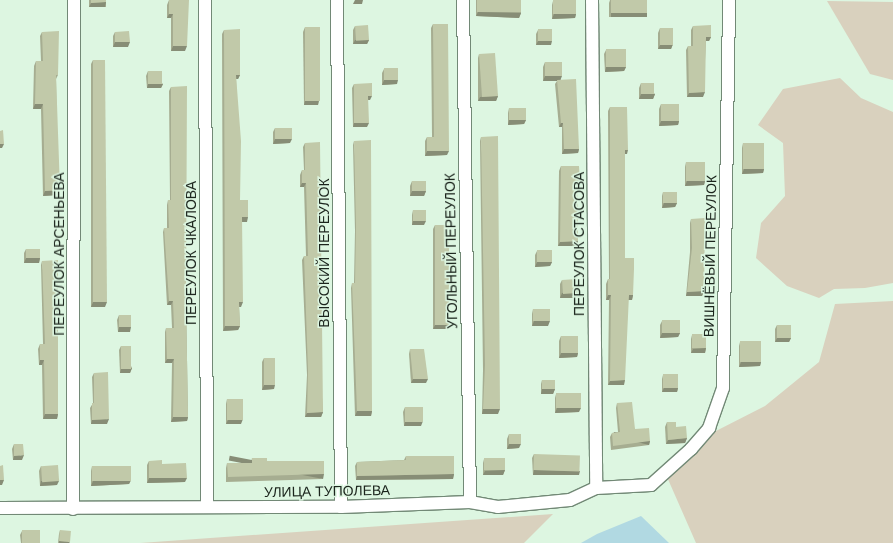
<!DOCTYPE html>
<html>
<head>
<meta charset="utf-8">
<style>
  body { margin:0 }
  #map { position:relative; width:893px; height:543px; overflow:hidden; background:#ddf6e1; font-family:Arial,sans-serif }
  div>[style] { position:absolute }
  .green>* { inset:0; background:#d9d1be }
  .water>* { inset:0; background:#b1d9e2 }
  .roads { filter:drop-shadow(1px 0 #728976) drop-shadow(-1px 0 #728976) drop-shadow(0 1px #728976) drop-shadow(0 -1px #728976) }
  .minor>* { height:12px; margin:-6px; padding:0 6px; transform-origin:6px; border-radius:6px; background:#fff }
  .wall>* { inset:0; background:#a6ad91; transform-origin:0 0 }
  .shaded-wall>* { inset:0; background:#878d76; transform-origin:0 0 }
  .building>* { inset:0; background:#c1c9a9; transform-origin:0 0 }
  span { translate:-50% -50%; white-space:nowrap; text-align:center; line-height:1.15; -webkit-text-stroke:3px #ddf6e1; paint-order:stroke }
  .street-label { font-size:14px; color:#1b241c }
</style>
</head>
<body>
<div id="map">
  <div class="green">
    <div style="clip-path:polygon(827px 1px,893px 2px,893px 80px,870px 74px)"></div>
    <div style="clip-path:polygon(840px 78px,861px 98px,893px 112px,893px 283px,865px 288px,834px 289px,819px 298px,787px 286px,756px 258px,761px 223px,785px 196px,783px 143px,758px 125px,783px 89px)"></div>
    <div style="clip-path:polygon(893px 301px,893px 543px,696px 543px,667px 477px,712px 433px,765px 406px,819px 362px,835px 304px)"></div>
    <div style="clip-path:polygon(553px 514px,524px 543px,140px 543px)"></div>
  </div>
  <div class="water">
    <div style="clip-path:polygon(641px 516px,669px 543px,581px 543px,597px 534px)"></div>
  </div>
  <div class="roads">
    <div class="minor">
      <div style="left:205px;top:0;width:506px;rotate:89.77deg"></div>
      <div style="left:337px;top:0;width:507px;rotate:89.55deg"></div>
      <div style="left:463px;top:0;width:502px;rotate:89.2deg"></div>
      <div style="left:592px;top:0;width:488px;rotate:89.5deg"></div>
      <div style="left:0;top:508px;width:341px;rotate:-0.2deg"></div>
      <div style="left:341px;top:507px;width:129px;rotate:-2.2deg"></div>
      <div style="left:470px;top:502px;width:28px;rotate:10deg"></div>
      <div style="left:498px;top:507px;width:72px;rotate:-5.6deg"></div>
      <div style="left:570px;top:500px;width:29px;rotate:-25deg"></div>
      <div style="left:596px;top:488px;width:55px;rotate:-3.1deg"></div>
      <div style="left:651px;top:485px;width:54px;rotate:-42deg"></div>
      <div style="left:691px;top:449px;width:28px;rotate:-49deg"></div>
      <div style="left:709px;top:428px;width:42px;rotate:-70.7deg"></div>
      <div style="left:723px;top:388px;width:388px;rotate:-89.1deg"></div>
      <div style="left:73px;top:509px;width:509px;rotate:-89.89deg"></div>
    </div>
  </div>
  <div class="wall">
    <div style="left:89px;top:0;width:17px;height:7px"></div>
    <div style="clip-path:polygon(169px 0,185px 51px,171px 51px,171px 18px,167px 18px,167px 5px)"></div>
    <div style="clip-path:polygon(476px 0,521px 0,521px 13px,519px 18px,476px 16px)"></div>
    <div style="clip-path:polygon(610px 0,647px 0,645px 17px,609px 17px,609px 3px)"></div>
    <div style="clip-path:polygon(553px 1px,576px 14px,575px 18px,552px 19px,552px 5px)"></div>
    <div style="clip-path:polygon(433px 24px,447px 155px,425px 156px,425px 141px,427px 137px,432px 137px,431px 28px)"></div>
    <div style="clip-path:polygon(355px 26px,369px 40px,367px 44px,353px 44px,353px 30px)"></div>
    <div style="clip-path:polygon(693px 26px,711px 37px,709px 41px,706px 41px,703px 97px,687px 97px,686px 50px,688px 46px,691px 46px,691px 30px)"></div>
    <div style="clip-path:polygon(305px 27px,319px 100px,318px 105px,304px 105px,303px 32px)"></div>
    <div style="clip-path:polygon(660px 28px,673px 44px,671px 49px,658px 49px,658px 33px)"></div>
    <div style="clip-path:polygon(224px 30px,240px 75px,238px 79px,236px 79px,240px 200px,247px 222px,242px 222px,241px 307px,239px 307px,240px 326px,238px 330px,223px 331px,222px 34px)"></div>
    <div style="clip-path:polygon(538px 30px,551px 45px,536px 45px,536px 34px)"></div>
    <div style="clip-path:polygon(42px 32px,58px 75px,56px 79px,58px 195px,43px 196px,41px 109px,33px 109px,34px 66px,36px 61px,41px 61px,40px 36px)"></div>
    <div style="clip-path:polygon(115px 32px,128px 47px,113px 47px,113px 36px)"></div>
    <div style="clip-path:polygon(606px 50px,626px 67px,624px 71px,605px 72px,604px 54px)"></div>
    <div style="clip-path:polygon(479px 54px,498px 96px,496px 101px,478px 101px,478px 58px)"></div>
    <div style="clip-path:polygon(93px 60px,105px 307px,91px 307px,91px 64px)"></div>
    <div style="clip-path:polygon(545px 62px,561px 80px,579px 149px,578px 153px,562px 154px,562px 127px,559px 127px,555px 84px,557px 81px,543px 81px,543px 67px)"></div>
    <div style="clip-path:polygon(384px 69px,397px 84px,382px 85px,382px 73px)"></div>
    <div style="clip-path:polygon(148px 71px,163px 84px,161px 88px,147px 88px,146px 76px)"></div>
    <div style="clip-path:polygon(641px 83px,655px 94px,653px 99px,639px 99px,639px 88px)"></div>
    <div style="clip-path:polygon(354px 84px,370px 100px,368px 100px,367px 127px,353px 127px,352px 88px)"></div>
    <div style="clip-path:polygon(171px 87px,186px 300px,188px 417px,187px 421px,171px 422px,172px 363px,165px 363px,165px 332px,166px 328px,172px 328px,171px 305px,167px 305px,163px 232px,164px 228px,167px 228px,167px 205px,168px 200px,170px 200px,169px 91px)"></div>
    <div style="clip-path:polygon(661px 104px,679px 121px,678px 125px,659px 126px,659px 109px)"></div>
    <div style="clip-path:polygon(610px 107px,627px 154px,625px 154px,625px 258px,633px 295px,632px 300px,628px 300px,624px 385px,608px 385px,609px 300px,606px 300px,606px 284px,608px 279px,609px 279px,608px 111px)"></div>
    <div style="clip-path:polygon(509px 108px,526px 120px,524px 124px,508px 125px,508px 113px)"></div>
    <div style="clip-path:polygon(275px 128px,290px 143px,273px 144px,273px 132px)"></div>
    <div style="clip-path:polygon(481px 137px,498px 414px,482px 414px,483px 370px,480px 141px)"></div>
    <div style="clip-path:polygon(354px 141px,372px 411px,371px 416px,355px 416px,351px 288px,352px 283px,354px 283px,355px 231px,353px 145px)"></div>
    <div style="clip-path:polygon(305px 143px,323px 412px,321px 417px,305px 417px,307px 375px,302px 260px,304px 256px,306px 256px,304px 187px,300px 187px,300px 175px,302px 170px,304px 170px,303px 147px)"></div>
    <div style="clip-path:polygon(743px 143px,764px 169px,763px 173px,742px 174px,742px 148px)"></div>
    <div style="clip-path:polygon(686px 162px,705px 181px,704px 185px,685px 186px,685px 167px)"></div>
    <div style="clip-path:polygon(561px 166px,580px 183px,578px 188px,577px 188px,577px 246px,558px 246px,559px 171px)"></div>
    <div style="clip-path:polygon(412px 181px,426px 191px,424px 196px,410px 196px,410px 186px)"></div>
    <div style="clip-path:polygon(663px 192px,677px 203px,675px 207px,662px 208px,662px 196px)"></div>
    <div style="clip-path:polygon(413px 210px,424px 225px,412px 225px,412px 215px)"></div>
    <div style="clip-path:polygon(691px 219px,704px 291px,702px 296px,686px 296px,690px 252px,690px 223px)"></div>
    <div style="clip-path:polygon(435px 225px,447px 329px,433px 329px,433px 229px)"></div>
    <div style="clip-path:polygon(26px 249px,40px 258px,39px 263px,24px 263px,24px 253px)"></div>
    <div style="clip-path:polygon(537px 251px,552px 262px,550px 266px,535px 267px,535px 255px)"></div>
    <div style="clip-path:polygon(42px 261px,58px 414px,57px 419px,43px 419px,42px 365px,39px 365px,38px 349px,40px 344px,43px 344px,41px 265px)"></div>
    <div style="clip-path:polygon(562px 280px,576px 298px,560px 298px,560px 284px)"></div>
    <div style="clip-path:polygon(533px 309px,548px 326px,532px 326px,532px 314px)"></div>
    <div style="clip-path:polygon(119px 315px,130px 332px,118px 332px,117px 320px)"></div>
    <div style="clip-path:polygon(662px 321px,680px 333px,678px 337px,660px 338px,660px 325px)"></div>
    <div style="clip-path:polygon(777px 325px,791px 338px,789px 342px,775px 342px,775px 329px)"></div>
    <div style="clip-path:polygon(692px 335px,706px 348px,705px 353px,691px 353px,691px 339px)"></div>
    <div style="clip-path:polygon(561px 336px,578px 353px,577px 357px,559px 358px,559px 341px)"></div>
    <div style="clip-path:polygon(740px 342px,761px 362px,760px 366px,739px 367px,739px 346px)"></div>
    <div style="clip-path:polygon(121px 346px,132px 368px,130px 373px,120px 373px,119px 350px)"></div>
    <div style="clip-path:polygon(410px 349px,426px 383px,411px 383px,409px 354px)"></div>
    <div style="clip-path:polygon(264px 358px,274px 389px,262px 390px,262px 362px)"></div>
    <div style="clip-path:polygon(94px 373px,107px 424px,91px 424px,90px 408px,93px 403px,92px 377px)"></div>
    <div style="clip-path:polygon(663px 375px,678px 388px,677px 392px,662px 392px,662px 379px)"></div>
    <div style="clip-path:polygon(542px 380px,555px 389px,553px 394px,541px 394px,541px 384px)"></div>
    <div style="clip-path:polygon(556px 394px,579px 412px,555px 413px,555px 398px)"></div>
    <div style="clip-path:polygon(227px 399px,241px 424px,226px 424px,226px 404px)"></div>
    <div style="clip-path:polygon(617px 403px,635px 429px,650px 441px,649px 445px,611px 450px,610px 437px,612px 433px,618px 432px,616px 408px)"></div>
    <div style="clip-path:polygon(405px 407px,421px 426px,404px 426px,403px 412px)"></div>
    <div style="clip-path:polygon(667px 422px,676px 427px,687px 438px,685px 443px,666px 444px,665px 427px)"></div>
    <div style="clip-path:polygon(509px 434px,519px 448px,507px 449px,507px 439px)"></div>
    <div style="clip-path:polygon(14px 444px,22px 460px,13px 460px,12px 449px)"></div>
    <div style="clip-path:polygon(534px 454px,579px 475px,533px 475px,532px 458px)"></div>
    <div style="clip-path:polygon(406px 456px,454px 474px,453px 479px,356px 480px,355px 466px,357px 462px,404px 460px)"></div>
    <div style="clip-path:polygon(252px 458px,267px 461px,323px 479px,226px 482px,226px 468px,227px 463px,251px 463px)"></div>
    <div style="clip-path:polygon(484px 459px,505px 470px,503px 475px,483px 475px,483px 463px)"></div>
    <div style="clip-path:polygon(149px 461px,162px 464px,185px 482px,147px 483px,147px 465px)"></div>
    <div style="clip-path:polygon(41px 466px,57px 485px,40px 486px,39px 471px)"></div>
    <div style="clip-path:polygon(92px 466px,131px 480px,129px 484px,91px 486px,91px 471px)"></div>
    <div style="clip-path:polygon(60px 530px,69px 543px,58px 543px,59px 534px)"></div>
    <div style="clip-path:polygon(22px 531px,40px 543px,21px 543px,20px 535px)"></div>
  </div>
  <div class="shaded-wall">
    <div style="clip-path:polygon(355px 0,363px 0,362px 4px,353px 4px)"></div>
    <div style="clip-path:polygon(106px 2px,105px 7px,89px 7px,91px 3px)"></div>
    <div style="clip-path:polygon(478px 12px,521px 13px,519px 18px,476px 16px)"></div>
    <div style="left:611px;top:13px;width:36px;height:4px"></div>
    <div style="clip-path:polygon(169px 14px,173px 14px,171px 18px,167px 18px)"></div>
    <div style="clip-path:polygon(554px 14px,576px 14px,575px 18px,552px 19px)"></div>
    <div style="clip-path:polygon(706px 37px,711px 37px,709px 41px,704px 41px)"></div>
    <div style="clip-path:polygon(355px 40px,369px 40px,367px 44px,353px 44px)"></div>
    <div style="clip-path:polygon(538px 41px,552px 41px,551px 45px,536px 45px)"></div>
    <div style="clip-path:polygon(115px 42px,130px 42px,128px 47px,113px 47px)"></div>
    <div style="clip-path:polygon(673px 44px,671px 49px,658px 49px,660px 45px)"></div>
    <div style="clip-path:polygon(173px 46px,187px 46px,185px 51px,171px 51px)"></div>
    <div style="clip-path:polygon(606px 67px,626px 67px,624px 71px,605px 72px)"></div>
    <div style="clip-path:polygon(236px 75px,240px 75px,238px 79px,235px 79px)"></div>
    <div style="clip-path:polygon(545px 76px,562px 76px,560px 81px,543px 81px)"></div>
    <div style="clip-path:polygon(384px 80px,398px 80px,397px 84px,382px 85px)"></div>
    <div style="clip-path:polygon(148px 84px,163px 84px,161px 88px,147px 88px)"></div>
    <div style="clip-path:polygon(705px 92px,703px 97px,687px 97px,689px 93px)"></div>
    <div style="clip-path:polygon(641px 94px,655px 94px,653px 99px,639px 99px)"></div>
    <div style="clip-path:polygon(368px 96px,372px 96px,370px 100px,367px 100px)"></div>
    <div style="clip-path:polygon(498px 96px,496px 101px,478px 101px,480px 97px)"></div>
    <div style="clip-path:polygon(319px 100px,318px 105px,304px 105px,305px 101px)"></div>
    <div style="clip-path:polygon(35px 104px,43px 104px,41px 109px,33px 109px)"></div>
    <div style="clip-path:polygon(509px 120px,526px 120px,524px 124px,508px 125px)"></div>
    <div style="clip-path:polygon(661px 121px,679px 121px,678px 125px,659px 126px)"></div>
    <div style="clip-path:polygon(354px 123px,369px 123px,367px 127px,353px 127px)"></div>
    <div style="clip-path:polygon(561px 123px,563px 123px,562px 127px,559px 127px)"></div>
    <div style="clip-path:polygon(275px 139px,292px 139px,290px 143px,273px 144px)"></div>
    <div style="clip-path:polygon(0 144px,4px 144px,2px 148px,0 148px)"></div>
    <div style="clip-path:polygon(564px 149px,579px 149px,578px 153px,562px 154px)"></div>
    <div style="clip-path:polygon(625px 150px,628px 150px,627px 154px,623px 154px)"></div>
    <div style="clip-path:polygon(427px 151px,449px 151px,447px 155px,425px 156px)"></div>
    <div style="clip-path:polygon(744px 169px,764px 169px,763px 173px,742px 174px)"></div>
    <div style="clip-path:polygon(687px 181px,705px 181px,704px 185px,685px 186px)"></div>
    <div style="clip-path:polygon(302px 183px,306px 183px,304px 187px,300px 187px)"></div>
    <div style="clip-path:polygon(577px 183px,580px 183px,578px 188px,575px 188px)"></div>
    <div style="clip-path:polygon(60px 190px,58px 195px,43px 196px,45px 191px)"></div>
    <div style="clip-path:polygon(412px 191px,426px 191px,424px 196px,410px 196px)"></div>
    <div style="clip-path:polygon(664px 203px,677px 203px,675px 207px,662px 208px)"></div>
    <div style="clip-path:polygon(242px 217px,248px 217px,247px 222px,240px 222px)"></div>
    <div style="clip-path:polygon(413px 221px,426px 221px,424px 225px,412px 225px)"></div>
    <div style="clip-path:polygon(578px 241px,577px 246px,558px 246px,560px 242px)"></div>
    <div style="clip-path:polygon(26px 258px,40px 258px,39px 263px,24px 263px)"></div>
    <div style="clip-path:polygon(537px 262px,552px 262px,550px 266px,535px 267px)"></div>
    <div style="clip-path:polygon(704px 291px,702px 296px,686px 296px,687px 292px)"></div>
    <div style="clip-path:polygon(562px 293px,578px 293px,576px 298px,560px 298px)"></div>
    <div style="clip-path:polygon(608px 295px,611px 295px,609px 300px,606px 300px)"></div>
    <div style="clip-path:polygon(629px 295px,633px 295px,632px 300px,627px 300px)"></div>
    <div style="clip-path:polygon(169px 301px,173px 301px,171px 305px,167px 305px)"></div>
    <div style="clip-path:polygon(93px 302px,107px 302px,105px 307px,91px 307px)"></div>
    <div style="clip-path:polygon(239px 302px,243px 302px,241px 307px,238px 307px)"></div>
    <div style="clip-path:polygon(534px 321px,550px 321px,548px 326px,532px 326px)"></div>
    <div style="clip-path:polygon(449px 324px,447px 329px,433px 329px,435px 325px)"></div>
    <div style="clip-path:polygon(225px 326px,240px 326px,238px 330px,223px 331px)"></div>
    <div style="clip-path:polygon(119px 327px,131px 327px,130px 332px,118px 332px)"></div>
    <div style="clip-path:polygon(662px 333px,680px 333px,678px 337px,660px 338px)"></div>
    <div style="clip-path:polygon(777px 338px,791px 338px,789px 342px,775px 342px)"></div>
    <div style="clip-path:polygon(706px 348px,705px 353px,691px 353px,693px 349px)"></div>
    <div style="clip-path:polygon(561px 353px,578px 353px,577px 357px,559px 358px)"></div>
    <div style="clip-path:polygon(167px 359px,174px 359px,172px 363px,165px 363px)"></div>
    <div style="clip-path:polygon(40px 360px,44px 360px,42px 365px,39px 365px)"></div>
    <div style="clip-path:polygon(741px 362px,761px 362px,760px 366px,739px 367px)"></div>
    <div style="clip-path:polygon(132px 368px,130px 373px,120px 373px,121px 369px)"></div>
    <div style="clip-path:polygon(413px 379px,428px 379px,426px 383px,411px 383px)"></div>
    <div style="clip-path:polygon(625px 380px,624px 385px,608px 385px,610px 381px)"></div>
    <div style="clip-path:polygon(264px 385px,275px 385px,274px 389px,262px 390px)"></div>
    <div style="clip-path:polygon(664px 388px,678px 388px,677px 392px,662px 392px)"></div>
    <div style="clip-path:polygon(542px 389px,555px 389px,553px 394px,541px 394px)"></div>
    <div style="clip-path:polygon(557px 408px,581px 408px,579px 412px,555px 413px)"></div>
    <div style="clip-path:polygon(483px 409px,500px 409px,498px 414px,482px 414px)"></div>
    <div style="clip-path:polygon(357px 411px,372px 411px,371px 416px,355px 416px)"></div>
    <div style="clip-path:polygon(323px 412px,321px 417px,305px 417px,307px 413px)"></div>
    <div style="clip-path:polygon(45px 414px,58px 414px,57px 419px,43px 419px)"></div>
    <div style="clip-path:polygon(173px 417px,188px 417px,187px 421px,171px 422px)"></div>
    <div style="clip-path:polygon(109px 419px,107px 424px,91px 424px,92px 420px)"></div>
    <div style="clip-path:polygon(243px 419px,241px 424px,226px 424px,228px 420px)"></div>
    <div style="clip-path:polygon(423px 421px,421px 426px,404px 426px,405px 422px)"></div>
    <div style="clip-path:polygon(687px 438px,685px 443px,666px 444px,668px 440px)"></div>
    <div style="left:650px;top:441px;width:4px;height:37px;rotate:104deg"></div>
    <div style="clip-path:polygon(509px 444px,521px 444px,519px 448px,507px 449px)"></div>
    <div style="clip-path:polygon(24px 455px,22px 460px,13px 460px,14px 456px)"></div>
    <div style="clip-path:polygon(505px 470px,503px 475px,483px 475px,485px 471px)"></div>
    <div style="clip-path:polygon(534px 470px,580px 471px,579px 475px,533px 475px)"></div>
    <div style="left:324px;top:474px;width:5px;height:96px;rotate:101deg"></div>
    <div style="clip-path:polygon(454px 474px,453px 479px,356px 480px,357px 476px)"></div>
    <div style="clip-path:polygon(149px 478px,187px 478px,185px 482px,147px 483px)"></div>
    <div style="clip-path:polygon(0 480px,4px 480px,2px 485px,0 485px)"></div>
    <div style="clip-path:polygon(131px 480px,129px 484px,91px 486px,93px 481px)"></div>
    <div style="clip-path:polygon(41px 481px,59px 481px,57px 485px,40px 486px)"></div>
    <div style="clip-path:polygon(59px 541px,70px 542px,69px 543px,59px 543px)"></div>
  </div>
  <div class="building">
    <div style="clip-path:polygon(91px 0,106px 0,106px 2px,91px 3px)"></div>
    <div style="clip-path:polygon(169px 0,189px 0,187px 46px,173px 46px,173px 14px,169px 14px)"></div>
    <div style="left:477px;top:0;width:44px;height:12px"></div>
    <div style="left:576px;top:0;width:14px;height:23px;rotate:90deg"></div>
    <div style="left:611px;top:0;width:36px;height:13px"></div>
    <div style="clip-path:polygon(433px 24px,448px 24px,449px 151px,427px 151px,427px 137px,434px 137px)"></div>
    <div style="left:368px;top:25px;width:15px;height:13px;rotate:86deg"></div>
    <div style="clip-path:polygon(711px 25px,711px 37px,706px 37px,705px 92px,689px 93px,688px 46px,693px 46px,693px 26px)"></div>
    <div style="left:305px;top:27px;width:15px;height:74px"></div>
    <div style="left:660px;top:28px;width:13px;height:17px"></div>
    <div style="clip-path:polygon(240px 29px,240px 75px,236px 75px,241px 141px,240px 200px,248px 200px,248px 217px,242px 217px,243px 302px,239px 302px,240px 326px,225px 326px,224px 30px)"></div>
    <div style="left:552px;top:29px;width:12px;height:14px;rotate:90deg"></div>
    <div style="clip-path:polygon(59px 31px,58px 75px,56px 75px,60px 190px,45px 191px,43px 104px,35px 104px,36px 61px,43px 61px,42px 32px)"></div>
    <div style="clip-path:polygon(129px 31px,130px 42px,115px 42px,115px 32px)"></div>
    <div style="left:626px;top:49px;width:18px;height:20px;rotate:90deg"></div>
    <div style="left:495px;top:53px;width:43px;height:16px;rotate:86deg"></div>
    <div style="clip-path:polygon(93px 60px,105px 60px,107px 302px,93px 302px)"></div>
    <div style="left:545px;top:62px;width:17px;height:14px"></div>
    <div style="left:398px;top:68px;width:12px;height:14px;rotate:90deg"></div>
    <div style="left:148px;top:71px;width:14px;height:13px"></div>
    <div style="clip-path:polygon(576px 79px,579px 149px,564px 149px,563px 123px,561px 123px,557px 80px)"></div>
    <div style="clip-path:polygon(372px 83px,372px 96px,368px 96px,369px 123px,354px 123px,354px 84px)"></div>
    <div style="left:641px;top:83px;width:13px;height:11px"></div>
    <div style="clip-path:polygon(187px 86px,186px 300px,188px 417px,173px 417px,174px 359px,167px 359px,166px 328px,174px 328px,173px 301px,169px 301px,164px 228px,169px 228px,168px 200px,171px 200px,171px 87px)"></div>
    <div style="left:661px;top:104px;width:18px;height:17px"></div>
    <div style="clip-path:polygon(610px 107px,627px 107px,628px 150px,625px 150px,625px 258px,634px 258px,634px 269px,633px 295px,629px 295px,625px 380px,610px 381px,611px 295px,608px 295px,608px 279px,610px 279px)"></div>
    <div style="left:509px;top:108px;width:17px;height:12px"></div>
    <div style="left:275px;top:128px;width:17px;height:11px"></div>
    <div style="clip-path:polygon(3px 130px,4px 144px,0 144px,0 131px)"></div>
    <div style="clip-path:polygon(498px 136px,500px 409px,483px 409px,485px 365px,481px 137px)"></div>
    <div style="clip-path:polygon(371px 140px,372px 411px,357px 411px,352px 283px,355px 283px,356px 226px,354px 141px)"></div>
    <div style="clip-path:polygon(320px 142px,323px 412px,307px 413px,308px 371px,304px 256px,308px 256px,306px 183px,302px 183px,302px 170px,305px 170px,305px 143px)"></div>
    <div style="left:743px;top:143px;width:21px;height:26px"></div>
    <div style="left:686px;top:162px;width:19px;height:19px"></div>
    <div style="clip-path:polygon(561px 166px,579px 166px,580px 183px,577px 183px,578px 241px,560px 242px)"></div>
    <div style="left:412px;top:181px;width:14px;height:10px"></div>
    <div style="left:663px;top:192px;width:14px;height:11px"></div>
    <div style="left:413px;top:210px;width:13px;height:11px"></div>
    <div style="clip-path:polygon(705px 218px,704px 291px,687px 292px,692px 248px,691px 219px)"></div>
    <div style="left:435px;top:225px;width:14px;height:100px"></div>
    <div style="left:26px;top:249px;width:14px;height:9px"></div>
    <div style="left:552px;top:250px;width:12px;height:15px;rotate:90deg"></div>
    <div style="clip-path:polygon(58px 260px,58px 414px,45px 414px,44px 360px,40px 360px,40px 344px,45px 344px,42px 261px)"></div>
    <div style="left:577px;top:279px;width:14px;height:15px;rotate:86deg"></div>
    <div style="left:533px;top:309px;width:17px;height:12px"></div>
    <div style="left:119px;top:315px;width:12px;height:12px"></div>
    <div style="left:680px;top:320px;width:13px;height:18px;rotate:90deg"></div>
    <div style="left:777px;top:325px;width:14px;height:13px"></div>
    <div style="left:706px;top:334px;width:14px;height:14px;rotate:90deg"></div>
    <div style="left:561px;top:336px;width:17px;height:17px"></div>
    <div style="left:761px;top:341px;width:21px;height:21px;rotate:90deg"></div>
    <div style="left:121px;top:346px;width:10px;height:23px"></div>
    <div style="clip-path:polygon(410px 349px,424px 349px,428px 379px,413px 379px)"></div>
    <div style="left:264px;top:358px;width:11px;height:27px"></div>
    <div style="clip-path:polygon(108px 372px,109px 419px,92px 420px,92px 403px,94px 403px,94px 373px)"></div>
    <div style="left:678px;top:374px;width:14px;height:15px;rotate:90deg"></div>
    <div style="left:542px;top:380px;width:13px;height:9px"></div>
    <div style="left:581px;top:393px;width:15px;height:25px;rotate:90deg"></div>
    <div style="left:227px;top:399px;width:16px;height:21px"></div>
    <div style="clip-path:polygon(632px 402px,635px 429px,649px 428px,650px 441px,613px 446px,612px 433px,620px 432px,617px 403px)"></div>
    <div style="left:405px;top:407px;width:18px;height:15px"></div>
    <div style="clip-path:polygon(667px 422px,676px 422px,676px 427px,686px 426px,687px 438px,668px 440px)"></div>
    <div style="left:509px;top:434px;width:12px;height:10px"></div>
    <div style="clip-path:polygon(14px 444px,23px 444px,24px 455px,14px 456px)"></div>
    <div style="left:534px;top:454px;width:46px;height:16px;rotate:2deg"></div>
    <div style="clip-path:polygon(406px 456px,454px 456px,454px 474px,357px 476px,357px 462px,406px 460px)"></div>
    <div style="clip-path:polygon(252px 458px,267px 458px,267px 461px,324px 461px,324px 474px,228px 477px,227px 463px,252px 463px)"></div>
    <div style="left:505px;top:458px;width:12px;height:21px;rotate:90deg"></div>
    <div style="clip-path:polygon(162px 460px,162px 464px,186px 463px,187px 478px,149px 478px,149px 461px)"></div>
    <div style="clip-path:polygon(3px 465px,4px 480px,0 480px,0 466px)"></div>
    <div style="left:58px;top:465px;width:16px;height:17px;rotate:86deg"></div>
    <div style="left:92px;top:466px;width:39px;height:15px"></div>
    <div style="left:40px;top:530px;width:13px;height:18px;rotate:90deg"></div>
    <div style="left:60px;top:530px;width:11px;height:11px;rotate:5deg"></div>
  </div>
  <div class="street-label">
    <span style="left:579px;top:244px;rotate:-90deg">ПЕРЕУЛОК СТАСОВА</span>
    <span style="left:451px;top:251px;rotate:-91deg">УГОЛЬНЫЙ ПЕРЕУЛОК</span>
    <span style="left:191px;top:253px;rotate:-90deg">ПЕРЕУЛОК ЧКАЛОВА</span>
    <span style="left:324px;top:253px;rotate:-90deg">ВЫСОКИЙ ПЕРЕУЛОК</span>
    <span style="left:59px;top:254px;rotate:-90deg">ПЕРЕУЛОК АРСЕНЬЕВА</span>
    <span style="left:710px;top:256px;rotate:-89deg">ВИШНЁВЫЙ ПЕРЕУЛОК</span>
    <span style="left:327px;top:491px;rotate:-1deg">УЛИЦА ТУПОЛЕВА</span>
  </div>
</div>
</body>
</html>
